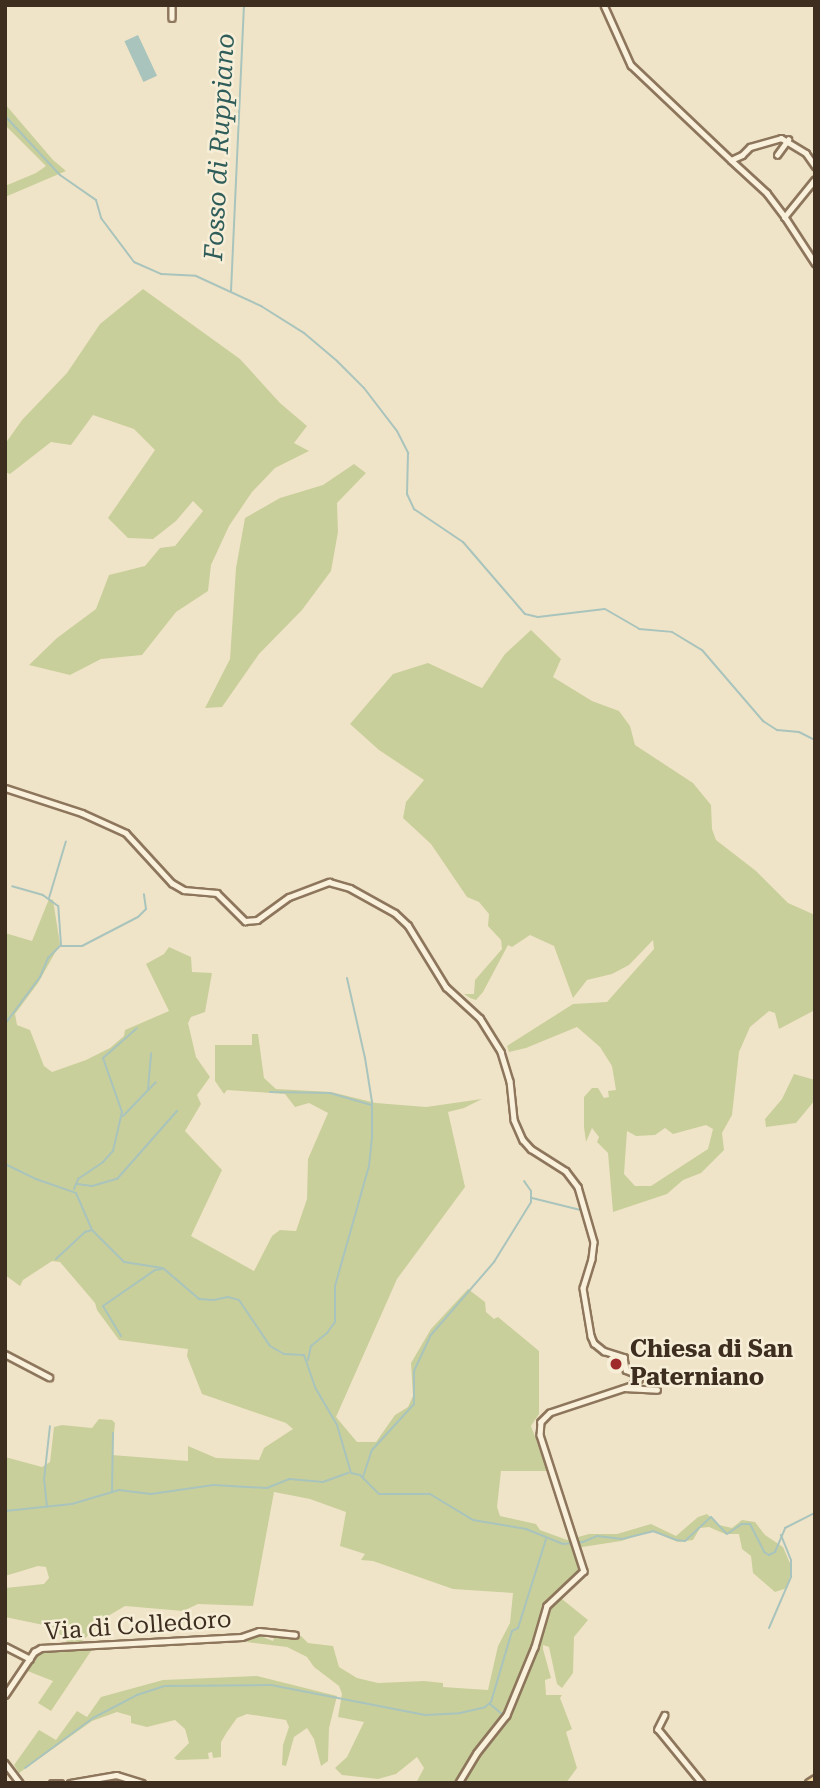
<!DOCTYPE html>
<html>
<head>
<meta charset="utf-8">
<style>
  body { margin:0 }
  #map { position:relative; width:820px; height:1788px; overflow:hidden; background:#f0e4c8; font-family:"Roboto Serif",serif }
  div>[style] { position:absolute }
  .green>* { inset:0; background:#c9cf9b }
  .water>* { inset:0; background:#a9c4bc; transform-origin:0 0 }
  .stream>* { height:2px; margin:-1px; padding:0 1px; transform-origin:1px; border-radius:1px; background:#a9c4bc }
  .roads { filter:drop-shadow(2px 0 #8d765c) drop-shadow(-2px 0 #8d765c) drop-shadow(0 2px #8d765c) drop-shadow(0 -2px #8d765c) }
  .minor>* { height:4.5px; margin:-2.25px; padding:0 2.25px; transform-origin:2.25px; border-radius:2.25px; background:#faf1dc }
  .tertiary>* { height:5px; margin:-2.5px; padding:0 2.5px; transform-origin:2.5px; border-radius:2.5px; background:#faf1dc }
  .primary>* { height:7px; margin:-3.5px; padding:0 3.5px; transform-origin:3.5px; border-radius:3.5px; background:#f3d9a0 }
  .dots>* { width:19px; height:19px; translate:-50% -50%; box-sizing:border-box; border:4px solid #f7eed8; border-radius:50% }
  span { translate:-50% -50%; white-space:nowrap; text-align:center; line-height:1.15; -webkit-text-stroke:5px #f7eed8; paint-order:stroke }
  .poi-label { font-size:24px; color:#3d2e20; font-weight:700 }
  .left { translate:0 -50%; text-align:left }
  .street-label { font-size:24px; color:#3d2e20 }
  .water-label { font-size:26px; color:#2f5d5a; font-style:italic }
  .frame { position:absolute; inset:0; border:7px solid #3d2e20; pointer-events:none }
</style>
</head>
<body>
<div id="map">
  <div class="green">
    <div style="clip-path:polygon(5px 104px,53px 160px,66px 171px,5px 197px,5px 186px,36px 173px,46px 166px,5px 125px)"></div>
    <div style="clip-path:polygon(143px 289px,240px 359px,280px 403px,307px 426px,294px 443px,309px 451px,275px 468px,252px 492px,229px 526px,211px 565px,208px 591px,176px 612px,142px 655px,101px 659px,70px 675px,29px 665px,57px 638px,96px 609px,109px 575px,145px 566px,160px 548px,175px 546px,203px 511px,193px 501px,176px 521px,153px 539px,128px 538px,108px 518px,155px 450px,134px 429px,93px 415px,71px 445px,51px 442px,10px 474px,5px 472px,5px 444px,22px 420px,67px 373px,100px 324px)"></div>
    <div style="clip-path:polygon(354px 464px,366px 473px,337px 503px,338px 532px,331px 571px,302px 610px,259px 654px,222px 707px,205px 708px,230px 659px,236px 568px,245px 518px,280px 498px,323px 485px)"></div>
    <div style="clip-path:polygon(evenodd,531px 630px,561px 659px,553px 677px,592px 701px,619px 711px,630px 726px,635px 745px,693px 783px,711px 805px,712px 829px,716px 840px,756px 871px,788px 903px,815px 915px,815px 1010px,779px 1029px,775px 1013px,769px 1011px,750px 1027px,739px 1052px,732px 1115px,722px 1133px,724px 1150px,701px 1173px,683px 1180px,667px 1194px,613px 1212px,608px 1153px,597px 1142px,599px 1137px,592px 1128px,586px 1142px,584px 1127px,584px 1097px,592px 1088px,598px 1088px,604px 1098px,609px 1097px,608px 1091px,616px 1090px,612px 1066px,600px 1047px,577px 1027px,526px 1048px,509px 1052px,507px 1046px,573px 1004px,607px 1002px,654px 949px,653px 940px,629px 965px,612px 974px,587px 980px,573px 998px,554px 946px,530px 935px,512px 947px,508px 945px,483px 992px,476px 1000px,470px 998px,464px 994px,474px 994px,475px 980px,502px 949px,501px 940px,488px 926px,489px 914px,479px 902px,467px 897px,431px 844px,403px 818px,406px 802px,424px 780px,379px 750px,350px 724px,393px 674px,428px 663px,482px 688px,505px 654px,531px 630px,706px 1125px,713px 1129px,708px 1149px,651px 1186px,635px 1186px,624px 1174px,627px 1131px,636px 1136px,655px 1135px,665px 1128px,673px 1134px,706px 1125px)"></div>
    <div style="clip-path:polygon(49px 899px,53px 900px,60px 944px,38px 983px,15px 1014px,17px 1025px,30px 1030px,44px 1066px,52px 1072px,86px 1060px,110px 1048px,124px 1036px,125px 1030px,169px 1011px,146px 964px,164px 954px,169px 947px,191px 957px,192px 972px,212px 973px,205px 1012px,191px 1017px,188px 1023px,196px 1057px,210px 1077px,197px 1095px,201px 1104px,185px 1131px,222px 1170px,191px 1236px,254px 1271px,272px 1236px,280px 1230px,296px 1231px,307px 1199px,308px 1159px,328px 1113px,309px 1103px,295px 1107px,285px 1094px,227px 1090px,224px 1094px,215px 1081px,215px 1045px,252px 1045px,252px 1034px,258px 1034px,264px 1078px,276px 1089px,331px 1092px,376px 1103px,426px 1107px,482px 1099px,464px 1108px,448px 1112px,465px 1187px,397px 1279px,336px 1417px,357px 1442px,376px 1442px,395px 1415px,408px 1407px,413px 1396px,411px 1363px,431px 1329px,468px 1289px,485px 1302px,486px 1312px,494px 1319px,498px 1317px,539px 1351px,539px 1414px,531px 1426px,548px 1471px,501px 1471px,497px 1507px,500px 1516px,536px 1524px,540px 1530px,567px 1540px,589px 1534px,617px 1534px,651px 1524px,676px 1536px,698px 1517px,707px 1514px,719px 1525px,732px 1528px,742px 1520px,755px 1522px,765px 1535px,783px 1547px,792px 1568px,787px 1588px,775px 1592px,753px 1573px,751px 1556px,742px 1549px,739px 1534px,725px 1534px,709px 1527px,700px 1528px,693px 1540px,678px 1542px,652px 1531px,621px 1541px,576px 1548px,582px 1567px,580px 1573px,557px 1595px,588px 1620px,574px 1637px,573px 1673px,562px 1688px,557px 1684px,549px 1647px,543px 1645px,543px 1649px,551px 1678px,545px 1680px,546px 1695px,562px 1695px,560px 1698px,572px 1729px,566px 1732px,577px 1768px,566px 1783px,416px 1783px,424px 1768px,417px 1757px,396px 1774px,378px 1779px,342px 1775px,335px 1768px,347px 1757px,364px 1722px,338px 1717px,342px 1694px,339px 1686px,314px 1667px,307px 1657px,287px 1647px,247px 1642px,247px 1638px,258px 1635px,273px 1641px,275px 1635px,301px 1636px,308px 1643px,333px 1646px,339px 1667px,357px 1678px,378px 1683px,424px 1681px,443px 1683px,443px 1687px,488px 1690px,498px 1646px,510px 1623px,513px 1593px,453px 1589px,373px 1561px,361px 1560px,365px 1554px,340px 1546px,346px 1512px,310px 1499px,274px 1492px,253px 1606px,198px 1604px,183px 1611px,125px 1606px,108px 1616px,79px 1644px,68px 1643px,53px 1627px,5px 1617px,5px 1588px,44px 1584px,49px 1578px,46px 1567px,38px 1566px,5px 1576px,5px 1457px,42px 1467px,50px 1462px,54px 1427px,62px 1425px,92px 1428px,99px 1419px,112px 1420px,115px 1423px,112px 1455px,188px 1461px,188px 1446px,216px 1458px,259px 1460px,264px 1448px,293px 1429px,286px 1423px,202px 1394px,187px 1356px,188px 1349px,119px 1340px,97px 1310px,95px 1303px,60px 1262px,52px 1261px,23px 1280px,20px 1286px,5px 1275px,5px 933px,32px 941px)"></div>
    <div style="clip-path:polygon(794px 1074px,815px 1080px,815px 1100px,796px 1123px,766px 1127px,765px 1119px,782px 1099px)"></div>
    <div style="clip-path:polygon(42px 1651px,91px 1651px,51px 1711px,38px 1703px,53px 1681px,25px 1670px)"></div>
    <div style="clip-path:polygon(257px 1676px,337px 1696px,329px 1728px,328px 1761px,321px 1766px,314px 1739px,307px 1728px,294px 1737px,286px 1766px,282px 1765px,283px 1745px,289px 1727px,286px 1720px,247px 1714px,237px 1718px,227px 1732px,221px 1742px,221px 1757px,213px 1758px,212px 1752px,208px 1753px,209px 1759px,177px 1760px,174px 1758px,189px 1743px,185px 1729px,175px 1720px,147px 1727px,131px 1723px,131px 1716px,117px 1712px,92px 1721px,19px 1773px,14px 1765px,39px 1730px,56px 1740px,77px 1711px,87px 1717px,101px 1697px,163px 1680px)"></div>
  </div>
  <div class="water">
    <div style="left:138px;top:35px;width:45px;height:15px;rotate:65deg"></div>
  </div>
  <div class="stream">
    <div style="left:5px;top:116px;width:81px;rotate:47deg"></div>
    <div style="left:60px;top:175px;width:44px;rotate:34.8deg"></div>
    <div style="left:96px;top:200px;width:19px;rotate:74deg"></div>
    <div style="left:101px;top:218px;width:55px;rotate:53.1deg"></div>
    <div style="left:134px;top:262px;width:30px;rotate:24deg"></div>
    <div style="left:161px;top:274px;width:35px;rotate:3deg"></div>
    <div style="left:196px;top:276px;width:72px;rotate:24.8deg"></div>
    <div style="left:261px;top:306px;width:51px;rotate:32.1deg"></div>
    <div style="left:304px;top:333px;width:43px;rotate:40.3deg"></div>
    <div style="left:337px;top:361px;width:38px;rotate:45deg"></div>
    <div style="left:364px;top:388px;width:54px;rotate:52.5deg"></div>
    <div style="left:397px;top:431px;width:25px;rotate:63deg"></div>
    <div style="left:408px;top:453px;width:41px;rotate:91.4deg"></div>
    <div style="left:407px;top:494px;width:17px;rotate:65deg"></div>
    <div style="left:414px;top:509px;width:59px;rotate:34deg"></div>
    <div style="left:463px;top:542px;width:95px;rotate:49.3deg"></div>
    <div style="left:525px;top:614px;width:13px;rotate:13deg"></div>
    <div style="left:538px;top:617px;width:67px;rotate:-6.8deg"></div>
    <div style="left:605px;top:609px;width:39px;rotate:30deg"></div>
    <div style="left:639px;top:629px;width:33px;rotate:5deg"></div>
    <div style="left:672px;top:632px;width:35px;rotate:31deg"></div>
    <div style="left:702px;top:650px;width:94px;rotate:49.3deg"></div>
    <div style="left:763px;top:721px;width:17px;rotate:33deg"></div>
    <div style="left:777px;top:730px;width:22px;rotate:5deg"></div>
    <div style="left:799px;top:732px;width:18px;rotate:27deg"></div>
    <div style="left:231px;top:291px;width:286px;rotate:-87.4deg"></div>
    <div style="left:49px;top:898px;width:59px;rotate:-73.4deg"></div>
    <div style="left:61px;top:946px;width:21px"></div>
    <div style="left:82px;top:946px;width:63px;rotate:-27.4deg"></div>
    <div style="left:138px;top:917px;width:11px;rotate:-45deg"></div>
    <div style="left:146px;top:909px;width:15px;rotate:-98deg"></div>
    <div style="left:5px;top:1024px;width:59px;rotate:-53.3deg"></div>
    <div style="left:40px;top:977px;width:21px;rotate:-67deg"></div>
    <div style="left:48px;top:958px;width:18px;rotate:-45deg"></div>
    <div style="left:61px;top:945px;width:39px;rotate:-94deg"></div>
    <div style="left:58px;top:906px;width:19px;rotate:-144deg"></div>
    <div style="left:43px;top:895px;width:32px;rotate:-164deg"></div>
    <div style="left:148px;top:1089px;width:36px;rotate:-85deg"></div>
    <div style="left:270px;top:1092px;width:60px;rotate:1deg"></div>
    <div style="left:330px;top:1093px;width:43px;rotate:16.3deg"></div>
    <div style="left:123px;top:1116px;width:47px;rotate:-45.9deg"></div>
    <div style="left:5px;top:1164px;width:34px;rotate:26deg"></div>
    <div style="left:36px;top:1179px;width:42px;rotate:19.3deg"></div>
    <div style="left:76px;top:1193px;width:40px;rotate:66.6deg"></div>
    <div style="left:92px;top:1230px;width:45px;rotate:45deg"></div>
    <div style="left:124px;top:1262px;width:39px;rotate:9deg"></div>
    <div style="left:163px;top:1268px;width:48px;rotate:40.7deg"></div>
    <div style="left:199px;top:1299px;width:15px;rotate:4deg"></div>
    <div style="left:214px;top:1300px;width:14px;rotate:-12deg"></div>
    <div style="left:228px;top:1297px;width:11px;rotate:15deg"></div>
    <div style="left:239px;top:1300px;width:55px;rotate:56deg"></div>
    <div style="left:270px;top:1346px;width:16px;rotate:30deg"></div>
    <div style="left:284px;top:1354px;width:20px;rotate:3deg"></div>
    <div style="left:304px;top:1355px;width:36px;rotate:71deg"></div>
    <div style="left:316px;top:1389px;width:42px;rotate:59.7deg"></div>
    <div style="left:337px;top:1425px;width:50px;rotate:73.7deg"></div>
    <div style="left:351px;top:1473px;width:9px;rotate:13deg"></div>
    <div style="left:360px;top:1475px;width:27px;rotate:45deg"></div>
    <div style="left:379px;top:1494px;width:51px"></div>
    <div style="left:430px;top:1494px;width:50px;rotate:31.2deg"></div>
    <div style="left:473px;top:1520px;width:54px;rotate:9.6deg"></div>
    <div style="left:526px;top:1529px;width:40px;rotate:22deg"></div>
    <div style="left:563px;top:1544px;width:20px;rotate:-6deg"></div>
    <div style="left:583px;top:1542px;width:15px;rotate:-23deg"></div>
    <div style="left:597px;top:1536px;width:25px;rotate:7deg"></div>
    <div style="left:622px;top:1539px;width:32px;rotate:-14deg"></div>
    <div style="left:653px;top:1531px;width:25px;rotate:21deg"></div>
    <div style="left:676px;top:1540px;width:9px;rotate:6deg"></div>
    <div style="left:685px;top:1541px;width:35px;rotate:-43deg"></div>
    <div style="left:711px;top:1517px;width:23px;rotate:47deg"></div>
    <div style="left:727px;top:1534px;width:18px;rotate:-34deg"></div>
    <div style="left:742px;top:1524px;width:8px"></div>
    <div style="left:750px;top:1524px;width:31px;rotate:63deg"></div>
    <div style="left:764px;top:1552px;width:6px;rotate:31deg"></div>
    <div style="left:769px;top:1555px;width:7px;rotate:-27deg"></div>
    <div style="left:775px;top:1552px;width:26px;rotate:-67deg"></div>
    <div style="left:785px;top:1528px;width:34px;rotate:-27deg"></div>
    <div style="left:77px;top:1184px;width:15px;rotate:8deg"></div>
    <div style="left:92px;top:1186px;width:26px;rotate:-16deg"></div>
    <div style="left:117px;top:1179px;width:91px;rotate:-48.6deg"></div>
    <div style="left:74px;top:1189px;width:11px;rotate:-68deg"></div>
    <div style="left:78px;top:1179px;width:30px;rotate:-34deg"></div>
    <div style="left:103px;top:1162px;width:15px;rotate:-48deg"></div>
    <div style="left:113px;top:1151px;width:40px;rotate:-77deg"></div>
    <div style="left:122px;top:1112px;width:57px;rotate:-109.4deg"></div>
    <div style="left:103px;top:1058px;width:45px;rotate:-41.4deg"></div>
    <div style="left:532px;top:1198px;width:50px;rotate:13.8deg"></div>
    <div style="left:56px;top:1259px;width:40px;rotate:-43deg"></div>
    <div style="left:85px;top:1232px;width:7px;rotate:-16deg"></div>
    <div style="left:121px;top:1336px;width:35px;rotate:-121deg"></div>
    <div style="left:103px;top:1306px;width:63px;rotate:-34.7deg"></div>
    <div style="left:155px;top:1270px;width:7px;rotate:-8deg"></div>
    <div style="left:308px;top:1360px;width:14px;rotate:-78deg"></div>
    <div style="left:311px;top:1346px;width:21px;rotate:-39deg"></div>
    <div style="left:327px;top:1333px;width:14px;rotate:-54deg"></div>
    <div style="left:335px;top:1322px;width:36px;rotate:-90deg"></div>
    <div style="left:335px;top:1286px;width:125px;rotate:-74.2deg"></div>
    <div style="left:369px;top:1166px;width:30px;rotate:-84deg"></div>
    <div style="left:372px;top:1136px;width:34px;rotate:-90deg"></div>
    <div style="left:372px;top:1102px;width:45px;rotate:-99deg"></div>
    <div style="left:365px;top:1058px;width:82px;rotate:-102.7deg"></div>
    <div style="left:363px;top:1477px;width:28px;rotate:-72deg"></div>
    <div style="left:372px;top:1450px;width:62px;rotate:-47.6deg"></div>
    <div style="left:414px;top:1404px;width:33px;rotate:-90deg"></div>
    <div style="left:414px;top:1371px;width:38px;rotate:-65deg"></div>
    <div style="left:430px;top:1336px;width:98px;rotate:-49.1deg"></div>
    <div style="left:494px;top:1262px;width:70px;rotate:-58.3deg"></div>
    <div style="left:531px;top:1202px;width:11px;rotate:-90deg"></div>
    <div style="left:531px;top:1191px;width:12px;rotate:-125deg"></div>
    <div style="left:112px;top:1491px;width:58px;rotate:-89deg"></div>
    <div style="left:47px;top:1507px;width:27px;rotate:-96deg"></div>
    <div style="left:44px;top:1480px;width:54px;rotate:-83.7deg"></div>
    <div style="left:5px;top:1511px;width:67px;rotate:-6deg"></div>
    <div style="left:72px;top:1504px;width:49px;rotate:-16.6deg"></div>
    <div style="left:119px;top:1490px;width:32px;rotate:7deg"></div>
    <div style="left:151px;top:1494px;width:63px;rotate:-8.3deg"></div>
    <div style="left:213px;top:1485px;width:54px;rotate:3.2deg"></div>
    <div style="left:267px;top:1488px;width:24px;rotate:-22deg"></div>
    <div style="left:289px;top:1479px;width:34px;rotate:5deg"></div>
    <div style="left:323px;top:1482px;width:27px;rotate:-20deg"></div>
    <div style="left:769px;top:1628px;width:56px;rotate:-66.7deg"></div>
    <div style="left:791px;top:1577px;width:17px;rotate:-90deg"></div>
    <div style="left:791px;top:1560px;width:27px;rotate:-112deg"></div>
    <div style="left:490px;top:1704px;width:17px;rotate:40deg"></div>
    <div style="left:25px;top:1768px;width:84px;rotate:-36.3deg"></div>
    <div style="left:93px;top:1718px;width:50px;rotate:-27.6deg"></div>
    <div style="left:137px;top:1695px;width:29px;rotate:-18deg"></div>
    <div style="left:165px;top:1686px;width:106px;rotate:-0.5deg"></div>
    <div style="left:271px;top:1685px;width:157px;rotate:11deg"></div>
    <div style="left:425px;top:1715px;width:35px;rotate:-3deg"></div>
    <div style="left:460px;top:1713px;width:26px;rotate:-13deg"></div>
    <div style="left:485px;top:1707px;width:8px;rotate:-40deg"></div>
    <div style="left:491px;top:1702px;width:74px;rotate:-73.5deg"></div>
    <div style="left:512px;top:1631px;width:7px;rotate:-27deg"></div>
    <div style="left:518px;top:1628px;width:93px;rotate:-72.5deg"></div>
  </div>
  <div class="roads">
    <div class="minor">
      <div style="left:172px;top:5px;width:13px;rotate:90deg"></div>
      <div style="left:604px;top:5px;width:66px;rotate:65.8deg"></div>
      <div style="left:631px;top:65px;width:138px;rotate:43.5deg"></div>
      <div style="left:731px;top:160px;width:12px;rotate:-24deg"></div>
      <div style="left:742px;top:155px;width:11px;rotate:-45deg"></div>
      <div style="left:750px;top:147px;width:32px;rotate:-16deg"></div>
      <div style="left:781px;top:138px;width:29px;rotate:31deg"></div>
      <div style="left:806px;top:153px;width:16px;rotate:55deg"></div>
      <div style="left:777px;top:155px;width:19px;rotate:-54deg"></div>
      <div style="left:731px;top:160px;width:49px;rotate:42.5deg"></div>
      <div style="left:767px;top:193px;width:30px;rotate:53deg"></div>
      <div style="left:815px;top:180px;width:48px;rotate:129deg"></div>
      <div style="left:785px;top:217px;width:55px;rotate:56.9deg"></div>
      <div style="left:5px;top:788px;width:81px;rotate:18deg"></div>
      <div style="left:82px;top:813px;width:48px;rotate:24.4deg"></div>
      <div style="left:126px;top:833px;width:68px;rotate:47.4deg"></div>
      <div style="left:172px;top:883px;width:14px;rotate:30deg"></div>
      <div style="left:184px;top:890px;width:33px;rotate:5deg"></div>
      <div style="left:217px;top:893px;width:40px;rotate:45deg"></div>
      <div style="left:245px;top:921px;width:12px;rotate:-5deg"></div>
      <div style="left:257px;top:920px;width:39px;rotate:-36deg"></div>
      <div style="left:289px;top:897px;width:43px;rotate:-20.6deg"></div>
      <div style="left:329px;top:882px;width:22px;rotate:16deg"></div>
      <div style="left:350px;top:888px;width:51px;rotate:29.1deg"></div>
      <div style="left:395px;top:913px;width:18px;rotate:43deg"></div>
      <div style="left:408px;top:925px;width:73px;rotate:58.5deg"></div>
      <div style="left:446px;top:987px;width:46px;rotate:42.4deg"></div>
      <div style="left:480px;top:1018px;width:40px;rotate:58deg"></div>
      <div style="left:501px;top:1052px;width:30px;rotate:73deg"></div>
      <div style="left:510px;top:1081px;width:39px;rotate:84deg"></div>
      <div style="left:514px;top:1120px;width:22px;rotate:66deg"></div>
      <div style="left:523px;top:1140px;width:12px;rotate:48deg"></div>
      <div style="left:531px;top:1149px;width:41px;rotate:32.2deg"></div>
      <div style="left:566px;top:1171px;width:20px;rotate:53deg"></div>
      <div style="left:578px;top:1187px;width:57px;rotate:73.8deg"></div>
      <div style="left:594px;top:1242px;width:17px;rotate:97deg"></div>
      <div style="left:592px;top:1259px;width:30px;rotate:107deg"></div>
      <div style="left:583px;top:1288px;width:49px;rotate:80.5deg"></div>
      <div style="left:591px;top:1336px;width:8px;rotate:67deg"></div>
      <div style="left:594px;top:1343px;width:13px;rotate:39deg"></div>
      <div style="left:604px;top:1351px;width:21px;rotate:17deg"></div>
      <div style="left:624px;top:1357px;width:13px;rotate:81deg"></div>
      <div style="left:626px;top:1370px;width:11px;rotate:22deg"></div>
      <div style="left:636px;top:1374px;width:6px;rotate:59deg"></div>
      <div style="left:639px;top:1379px;width:11px;rotate:139deg"></div>
      <div style="left:631px;top:1386px;width:85px;rotate:161.6deg"></div>
      <div style="left:550px;top:1413px;width:13px;rotate:135deg"></div>
      <div style="left:541px;top:1422px;width:13px;rotate:94deg"></div>
      <div style="left:540px;top:1435px;width:143px;rotate:72.1deg"></div>
      <div style="left:584px;top:1571px;width:51px;rotate:136.6deg"></div>
      <div style="left:547px;top:1606px;width:43px;rotate:106.3deg"></div>
      <div style="left:535px;top:1647px;width:74px;rotate:112.4deg"></div>
      <div style="left:507px;top:1715px;width:48px;rotate:128.3deg"></div>
      <div style="left:477px;top:1753px;width:35px;rotate:121deg"></div>
      <div style="left:5px;top:1354px;width:50px;rotate:27.6deg"></div>
      <div style="left:624px;top:1388px;width:33px;rotate:3deg"></div>
      <div style="left:5px;top:1646px;width:28px;rotate:27deg"></div>
      <div style="left:5px;top:1695px;width:52px;rotate:-56deg"></div>
      <div style="left:34px;top:1652px;width:8px;rotate:-30deg"></div>
      <div style="left:41px;top:1648px;width:201px;rotate:-3.1deg"></div>
      <div style="left:242px;top:1637px;width:18px;rotate:-19deg"></div>
      <div style="left:259px;top:1631px;width:36px;rotate:6deg"></div>
      <div style="left:665px;top:1715px;width:16px;rotate:117deg"></div>
      <div style="left:658px;top:1729px;width:70px;rotate:50.8deg"></div>
      <div style="left:5px;top:1763px;width:25px;rotate:53deg"></div>
    </div>
    <div class="tertiary">
      <div style="left:52px;top:1783px;width:8px"></div>
      <div style="left:70px;top:1783px;width:47px;rotate:-9.9deg"></div>
      <div style="left:116px;top:1775px;width:27px;rotate:17deg"></div>
    </div>
    <div class="primary">
      <div style="left:809px;top:1783px;width:7px;rotate:-34deg"></div>
    </div>
  </div>
  <div class="dots">
    <div style="left:616px;top:1364px;background:#9e2a2b"></div>
  </div>
  <div class="poi-label">
    <span class="left" style="left:630px;top:1364px">Chiesa di San<br>Paterniano</span>
  </div>
  <div class="street-label">
    <span style="left:138px;top:1626px;rotate:-4deg">Via di Colledoro</span>
  </div>
  <div class="water-label">
    <span style="left:220px;top:147px;rotate:-87deg">Fosso di Ruppiano</span>
  </div>
  <div class="frame"></div>
</div>
</body>
</html>
